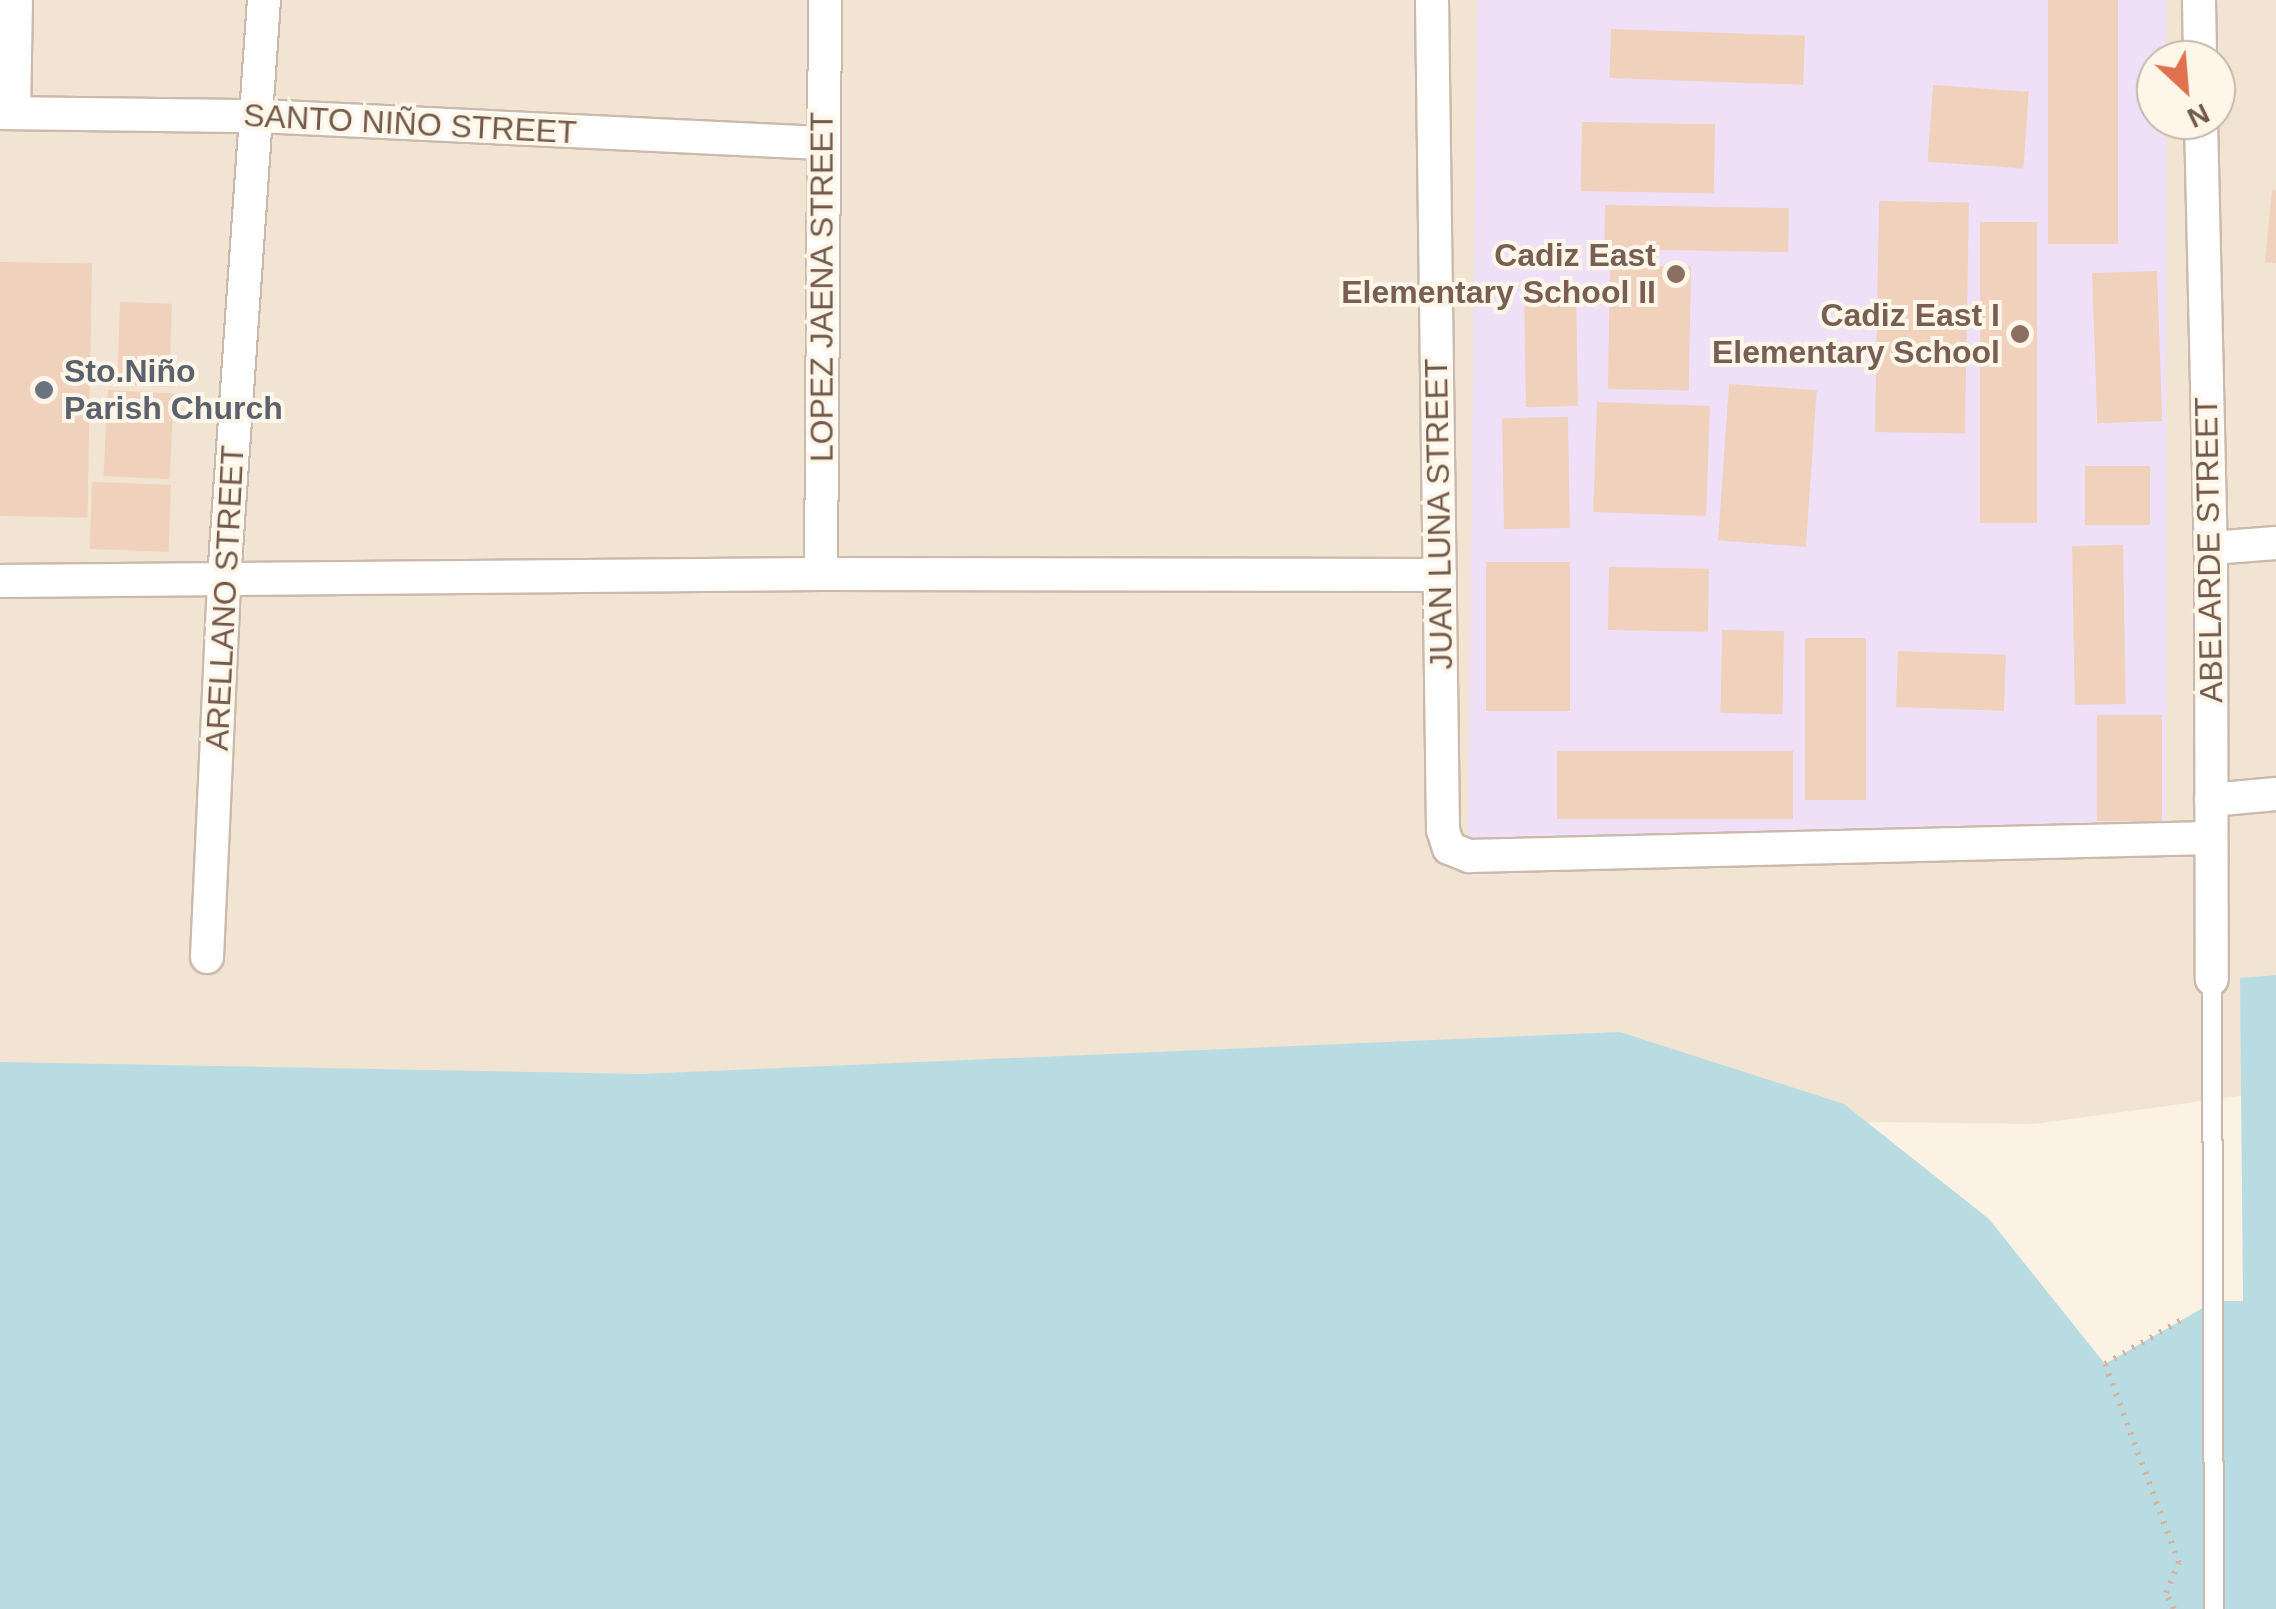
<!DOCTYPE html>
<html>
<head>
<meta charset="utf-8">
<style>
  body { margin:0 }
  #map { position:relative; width:2276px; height:1609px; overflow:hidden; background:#fbf2e3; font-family:Helvetica,sans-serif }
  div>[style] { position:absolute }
  .residential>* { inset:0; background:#f2e4d2 }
  .education>* { inset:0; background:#efe0f7 }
  .water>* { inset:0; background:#b9dce3 }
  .building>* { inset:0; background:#efd1bc; transform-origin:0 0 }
  .path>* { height:6px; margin-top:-3px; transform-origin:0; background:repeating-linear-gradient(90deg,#d3b5a0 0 2.5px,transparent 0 10.5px) }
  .roads { filter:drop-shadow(2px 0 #cbbaab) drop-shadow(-2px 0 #cbbaab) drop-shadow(0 2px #cbbaab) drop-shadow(0 -2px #cbbaab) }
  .service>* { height:18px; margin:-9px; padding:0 9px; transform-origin:9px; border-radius:9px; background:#fff }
  .minor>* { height:32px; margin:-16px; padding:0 16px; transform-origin:16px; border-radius:16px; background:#fff }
  .dots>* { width:28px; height:28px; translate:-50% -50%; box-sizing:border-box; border:5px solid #fef6e9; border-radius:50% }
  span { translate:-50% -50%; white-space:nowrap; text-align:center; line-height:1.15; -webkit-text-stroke:8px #fef6e9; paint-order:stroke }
  .street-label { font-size:32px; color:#71594b }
  .education-label { font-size:32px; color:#785e54; font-weight:700 }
  .right { translate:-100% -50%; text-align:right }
  .worship-label { font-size:32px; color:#5b616d; font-weight:700 }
  .left { translate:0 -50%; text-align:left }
  .north { position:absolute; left:2136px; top:40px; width:100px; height:100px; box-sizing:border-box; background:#fef6e9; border:2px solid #c6b7aa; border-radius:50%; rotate:154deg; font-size:28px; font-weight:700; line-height:40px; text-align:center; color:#71594b }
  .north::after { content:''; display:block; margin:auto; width:35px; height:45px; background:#df714f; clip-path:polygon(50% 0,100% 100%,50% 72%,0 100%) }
</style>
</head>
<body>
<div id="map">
  <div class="residential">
    <div style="clip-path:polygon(evenodd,0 0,2276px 0,2276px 1091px,2034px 1124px,0 1100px,0 0,2156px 60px,2216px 60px,2216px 120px,2156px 120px,2156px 60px)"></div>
  </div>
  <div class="education">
    <div style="clip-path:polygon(1477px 0,2166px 0,2166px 60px,2156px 60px,2156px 120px,2166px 120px,2166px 830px,1468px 838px)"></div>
  </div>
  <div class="water">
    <div style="clip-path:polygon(2276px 975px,2276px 1609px,0 1609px,0 1062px,641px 1074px,1620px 1032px,1844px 1104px,1989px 1219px,2105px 1364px,2215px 1301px,2243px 1301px,2240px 978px)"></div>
  </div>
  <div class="building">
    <div style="left:2048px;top:0;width:70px;height:244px"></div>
    <div style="left:1611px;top:29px;width:194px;height:49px;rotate:2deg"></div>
    <div style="left:1933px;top:85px;width:96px;height:77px;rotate:4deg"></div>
    <div style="left:1582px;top:122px;width:133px;height:69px;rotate:1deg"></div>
    <div style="clip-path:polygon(2272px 190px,2276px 191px,2276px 263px,2265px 262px)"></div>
    <div style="left:1879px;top:201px;width:90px;height:231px;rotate:1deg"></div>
    <div style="left:1605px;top:205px;width:184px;height:44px;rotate:1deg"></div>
    <div style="left:1980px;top:222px;width:57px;height:301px"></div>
    <div style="left:0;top:262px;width:92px;height:254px;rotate:1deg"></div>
    <div style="left:1610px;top:265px;width:81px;height:124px;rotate:1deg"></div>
    <div style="left:2157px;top:271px;width:150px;height:65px;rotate:88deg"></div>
    <div style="left:1576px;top:290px;width:116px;height:52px;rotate:89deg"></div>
    <div style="left:120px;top:302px;width:52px;height:83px;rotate:2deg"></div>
    <div style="left:1729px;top:384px;width:88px;height:157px;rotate:4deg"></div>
    <div style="left:108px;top:390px;width:66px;height:86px;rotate:3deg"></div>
    <div style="left:1597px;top:402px;width:113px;height:110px;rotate:2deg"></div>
    <div style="left:1568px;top:417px;width:111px;height:66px;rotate:89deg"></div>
    <div style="left:2085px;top:466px;width:65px;height:59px"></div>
    <div style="left:92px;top:482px;width:79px;height:67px;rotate:2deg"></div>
    <div style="left:2123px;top:545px;width:159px;height:51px;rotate:89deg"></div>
    <div style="left:1486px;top:562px;width:84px;height:149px"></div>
    <div style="left:1609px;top:567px;width:100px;height:63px;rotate:1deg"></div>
    <div style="left:1722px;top:630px;width:62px;height:83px;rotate:1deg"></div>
    <div style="left:1866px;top:638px;width:162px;height:61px;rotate:90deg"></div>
    <div style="left:1898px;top:651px;width:108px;height:56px;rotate:2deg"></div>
    <div style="left:2097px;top:715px;width:65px;height:106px"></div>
    <div style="left:1793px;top:751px;width:68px;height:236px;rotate:90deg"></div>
  </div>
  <div class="path">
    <div style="left:2174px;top:1609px;width:18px;rotate:-117deg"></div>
    <div style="left:2166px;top:1593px;width:33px;rotate:-67deg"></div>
    <div style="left:2179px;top:1563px;width:212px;rotate:-110.4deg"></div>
    <div style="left:2105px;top:1364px;width:90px;rotate:-30deg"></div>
  </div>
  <div class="roads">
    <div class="service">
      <div style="left:2212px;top:979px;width:630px;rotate:89.82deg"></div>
    </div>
    <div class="minor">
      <div style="left:1432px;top:0;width:830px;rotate:89.24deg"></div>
      <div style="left:1443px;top:830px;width:19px;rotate:72deg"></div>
      <div style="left:1449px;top:848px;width:22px;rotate:22deg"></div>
      <div style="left:1469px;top:856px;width:742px;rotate:-1.39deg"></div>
      <div style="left:2199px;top:0;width:60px;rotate:89deg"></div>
      <div style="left:0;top:113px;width:259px;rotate:0.7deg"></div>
      <div style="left:259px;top:116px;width:563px;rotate:2.75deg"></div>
      <div style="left:14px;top:113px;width:113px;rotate:-89deg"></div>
      <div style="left:2201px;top:120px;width:428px;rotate:88.7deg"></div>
      <div style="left:2211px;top:548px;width:431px;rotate:89.9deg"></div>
      <div style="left:2211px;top:548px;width:65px;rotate:-4.4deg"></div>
      <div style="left:821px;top:574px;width:574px;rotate:-89.6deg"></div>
      <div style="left:0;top:581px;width:821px;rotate:-0.49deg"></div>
      <div style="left:821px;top:574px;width:619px;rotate:0.09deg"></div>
      <div style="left:2211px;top:800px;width:65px;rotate:-5.3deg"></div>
      <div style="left:207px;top:957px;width:378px;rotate:-87.4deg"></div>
      <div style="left:224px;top:579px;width:580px;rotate:-86.05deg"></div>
    </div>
  </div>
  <div class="dots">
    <div style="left:1676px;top:274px;background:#8d6e63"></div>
    <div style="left:2020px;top:334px;background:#8d6e63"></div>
    <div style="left:44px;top:390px;background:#6b7280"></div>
  </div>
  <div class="street-label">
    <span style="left:410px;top:124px;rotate:3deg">SANTO NIÑO STREET</span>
    <span style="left:822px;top:287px;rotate:-90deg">LOPEZ JAENA STREET</span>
    <span style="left:1439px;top:514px;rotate:-91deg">JUAN LUNA STREET</span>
    <span style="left:2209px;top:550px;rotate:-91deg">ABELARDE STREET</span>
    <span style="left:225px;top:598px;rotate:-87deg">ARELLANO STREET</span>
  </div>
  <div class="education-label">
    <span class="right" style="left:1656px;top:274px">Cadiz East<br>Elementary School II</span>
    <span class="right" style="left:2000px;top:334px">Cadiz East I<br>Elementary School</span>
  </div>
  <div class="worship-label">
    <span class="left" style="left:64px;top:390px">Sto.Niño<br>Parish Church</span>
  </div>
  <div class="north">N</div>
</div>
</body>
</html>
